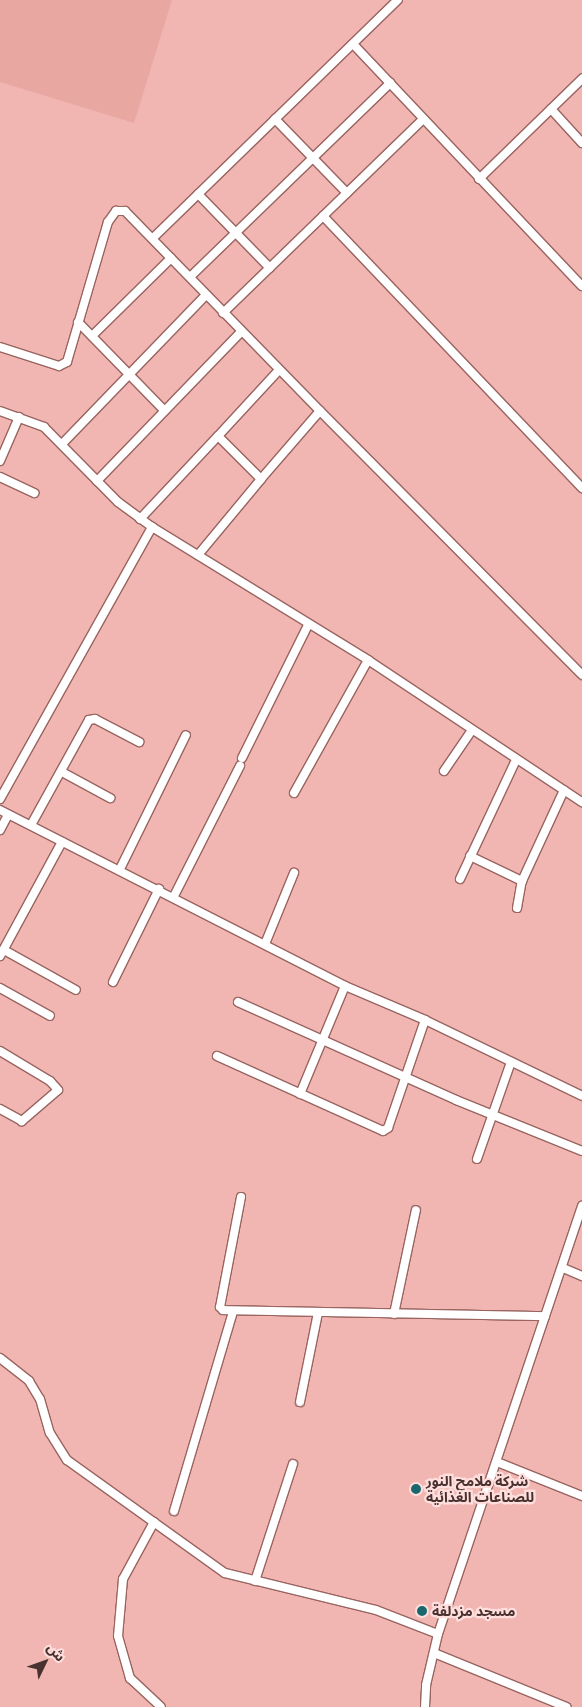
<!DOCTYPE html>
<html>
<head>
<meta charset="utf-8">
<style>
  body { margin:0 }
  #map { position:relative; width:582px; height:1707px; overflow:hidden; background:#f1b6b2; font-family:Inter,"Noto Sans Arabic",sans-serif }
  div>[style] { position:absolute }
  .built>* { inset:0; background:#e9a7a2 }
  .roads { filter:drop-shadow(1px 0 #996460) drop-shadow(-1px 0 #996460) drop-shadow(0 1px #996460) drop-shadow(0 -1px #996460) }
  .street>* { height:8px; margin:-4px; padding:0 4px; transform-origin:4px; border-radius:4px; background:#fff }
  .dots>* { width:14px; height:14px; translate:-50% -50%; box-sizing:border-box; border:2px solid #ffdfdd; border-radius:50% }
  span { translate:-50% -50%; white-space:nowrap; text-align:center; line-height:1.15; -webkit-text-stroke:4.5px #ffdfdd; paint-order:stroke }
  .poi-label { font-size:14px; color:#48312f; font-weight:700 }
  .left { translate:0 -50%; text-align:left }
  .north { position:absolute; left:20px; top:1637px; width:50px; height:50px; -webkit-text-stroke:4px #ffdfdd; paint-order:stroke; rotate:48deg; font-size:14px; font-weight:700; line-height:20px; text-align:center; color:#48312f }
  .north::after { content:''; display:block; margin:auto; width:18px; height:22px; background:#48312f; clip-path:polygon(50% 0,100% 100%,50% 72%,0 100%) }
</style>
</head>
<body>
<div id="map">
  <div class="built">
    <div style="clip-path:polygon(0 0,172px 0,134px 123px,0 82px)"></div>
  </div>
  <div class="roads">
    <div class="street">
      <div style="left:353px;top:44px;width:333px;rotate:46.6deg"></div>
      <div style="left:551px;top:109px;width:46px;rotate:47.6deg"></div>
      <div style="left:275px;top:119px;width:103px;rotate:45.8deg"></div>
      <div style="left:479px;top:179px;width:144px;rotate:-44.2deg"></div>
      <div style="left:198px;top:194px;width:103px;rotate:45.8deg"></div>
      <div style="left:323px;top:216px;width:376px;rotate:46.4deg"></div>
      <div style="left:154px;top:237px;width:340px;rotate:-44.2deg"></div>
      <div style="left:190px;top:277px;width:279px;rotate:-44.1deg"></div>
      <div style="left:223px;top:313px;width:279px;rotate:-44.1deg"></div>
      <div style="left:78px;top:322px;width:124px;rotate:45.7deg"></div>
      <div style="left:92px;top:336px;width:111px;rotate:-44.6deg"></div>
      <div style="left:0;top:347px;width:62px;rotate:17.9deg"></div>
      <div style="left:59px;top:366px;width:9px;rotate:-27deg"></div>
      <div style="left:67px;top:362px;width:146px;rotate:-73.7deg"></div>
      <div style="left:108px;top:222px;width:14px;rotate:-54deg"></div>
      <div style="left:116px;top:211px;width:9px"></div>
      <div style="left:125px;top:211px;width:279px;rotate:45.7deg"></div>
      <div style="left:279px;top:370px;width:90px;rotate:132.7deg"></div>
      <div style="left:218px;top:436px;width:61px;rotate:45deg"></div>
      <div style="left:261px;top:479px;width:90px;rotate:-49.1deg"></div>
      <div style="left:320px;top:411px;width:372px;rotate:45.2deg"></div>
      <div style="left:0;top:411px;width:47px;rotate:20deg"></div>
      <div style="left:44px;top:427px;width:105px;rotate:45.4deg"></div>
      <div style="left:118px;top:502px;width:42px;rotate:36.3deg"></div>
      <div style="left:152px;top:527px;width:254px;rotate:31.6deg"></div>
      <div style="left:368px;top:660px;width:257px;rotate:33.6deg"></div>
      <div style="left:62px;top:444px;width:207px;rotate:-46deg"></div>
      <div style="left:0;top:461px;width:48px;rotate:-66.6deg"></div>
      <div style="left:0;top:477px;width:38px;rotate:25deg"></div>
      <div style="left:97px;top:481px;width:207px;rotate:-46deg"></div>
      <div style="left:140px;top:519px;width:114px;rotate:-46.8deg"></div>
      <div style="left:198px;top:555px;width:99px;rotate:-50.3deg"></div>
      <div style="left:242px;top:758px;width:148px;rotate:-63.6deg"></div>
      <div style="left:444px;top:771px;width:50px;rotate:-55.7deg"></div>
      <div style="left:62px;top:772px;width:55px;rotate:28.4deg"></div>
      <div style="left:294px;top:793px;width:152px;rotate:-60.9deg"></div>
      <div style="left:0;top:799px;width:312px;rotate:-60.8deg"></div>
      <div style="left:0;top:810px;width:387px;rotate:27deg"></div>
      <div style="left:345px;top:986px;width:87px;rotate:23deg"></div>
      <div style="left:425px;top:1020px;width:174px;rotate:25.8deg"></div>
      <div style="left:31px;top:825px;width:120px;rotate:-61.1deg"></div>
      <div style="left:89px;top:720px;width:6px;rotate:-9deg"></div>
      <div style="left:95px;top:719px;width:50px;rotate:27.6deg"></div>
      <div style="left:0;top:830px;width:17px;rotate:-62deg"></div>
      <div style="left:470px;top:856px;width:58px;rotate:25.7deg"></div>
      <div style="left:522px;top:881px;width:100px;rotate:-65.2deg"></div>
      <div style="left:120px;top:869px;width:149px;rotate:-63.8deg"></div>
      <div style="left:460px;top:879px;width:132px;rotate:-64.8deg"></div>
      <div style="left:174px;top:896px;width:146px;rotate:-63.1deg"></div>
      <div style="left:517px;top:908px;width:27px;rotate:-80deg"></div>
      <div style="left:265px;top:944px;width:77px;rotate:-67.8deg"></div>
      <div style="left:4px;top:950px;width:82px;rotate:29.1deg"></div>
      <div style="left:0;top:956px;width:130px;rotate:-61.5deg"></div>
      <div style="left:113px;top:982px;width:104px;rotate:-63.7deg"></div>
      <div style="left:0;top:988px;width:57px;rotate:29.2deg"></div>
      <div style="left:238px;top:1002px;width:239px;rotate:24.2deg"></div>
      <div style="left:456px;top:1100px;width:136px;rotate:22deg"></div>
      <div style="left:0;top:1051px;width:58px;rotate:31deg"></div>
      <div style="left:50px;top:1081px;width:12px;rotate:48deg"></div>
      <div style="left:58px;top:1090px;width:48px;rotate:139.3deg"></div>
      <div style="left:22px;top:1121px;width:25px;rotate:-151deg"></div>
      <div style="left:217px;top:1056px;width:182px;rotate:24.3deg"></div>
      <div style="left:383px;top:1131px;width:6px;rotate:-31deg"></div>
      <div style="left:388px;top:1128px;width:114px;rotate:-71.1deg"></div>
      <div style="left:300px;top:1094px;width:117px;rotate:-67.4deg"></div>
      <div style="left:477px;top:1159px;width:103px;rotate:-70.7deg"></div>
      <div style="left:241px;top:1197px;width:112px;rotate:100.8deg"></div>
      <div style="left:220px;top:1307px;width:4px;rotate:45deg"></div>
      <div style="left:223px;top:1310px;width:322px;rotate:1.1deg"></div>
      <div style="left:563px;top:1268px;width:21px;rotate:23deg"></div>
      <div style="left:394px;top:1314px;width:106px;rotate:-78.1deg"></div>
      <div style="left:0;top:1358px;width:37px;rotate:38deg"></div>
      <div style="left:29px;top:1381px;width:21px;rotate:59deg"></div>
      <div style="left:40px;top:1399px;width:35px;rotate:74deg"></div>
      <div style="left:50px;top:1433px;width:32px;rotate:58deg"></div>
      <div style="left:67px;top:1460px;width:194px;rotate:35.6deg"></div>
      <div style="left:225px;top:1573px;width:155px;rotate:13.8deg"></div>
      <div style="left:376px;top:1610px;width:66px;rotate:21.2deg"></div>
      <div style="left:300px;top:1402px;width:91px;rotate:-78.6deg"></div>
      <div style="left:497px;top:1462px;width:92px;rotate:21.8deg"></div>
      <div style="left:174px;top:1511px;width:208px;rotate:-73.5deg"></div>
      <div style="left:154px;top:1522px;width:65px;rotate:118.5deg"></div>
      <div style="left:123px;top:1579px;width:57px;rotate:95deg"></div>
      <div style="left:118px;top:1636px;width:44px;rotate:74.1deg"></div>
      <div style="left:130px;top:1678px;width:42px;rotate:43.1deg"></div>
      <div style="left:255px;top:1581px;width:123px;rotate:-72deg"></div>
      <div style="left:434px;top:1653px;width:143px;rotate:22.2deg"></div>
      <div style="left:425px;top:1707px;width:22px;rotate:-87deg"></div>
      <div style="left:426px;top:1685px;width:52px;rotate:-76.8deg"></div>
      <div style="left:438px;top:1634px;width:452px;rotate:-71.4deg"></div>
    </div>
  </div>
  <div class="dots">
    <div style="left:416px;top:1489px;background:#1a676e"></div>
    <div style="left:422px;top:1611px;background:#1a676e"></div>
  </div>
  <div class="poi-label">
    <span class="left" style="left:426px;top:1489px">شركة ملامح النور<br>للصناعات الغذائية</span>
    <span class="left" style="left:432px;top:1611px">مسجد مزدلفة</span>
  </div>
  <div class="north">ش</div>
</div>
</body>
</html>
